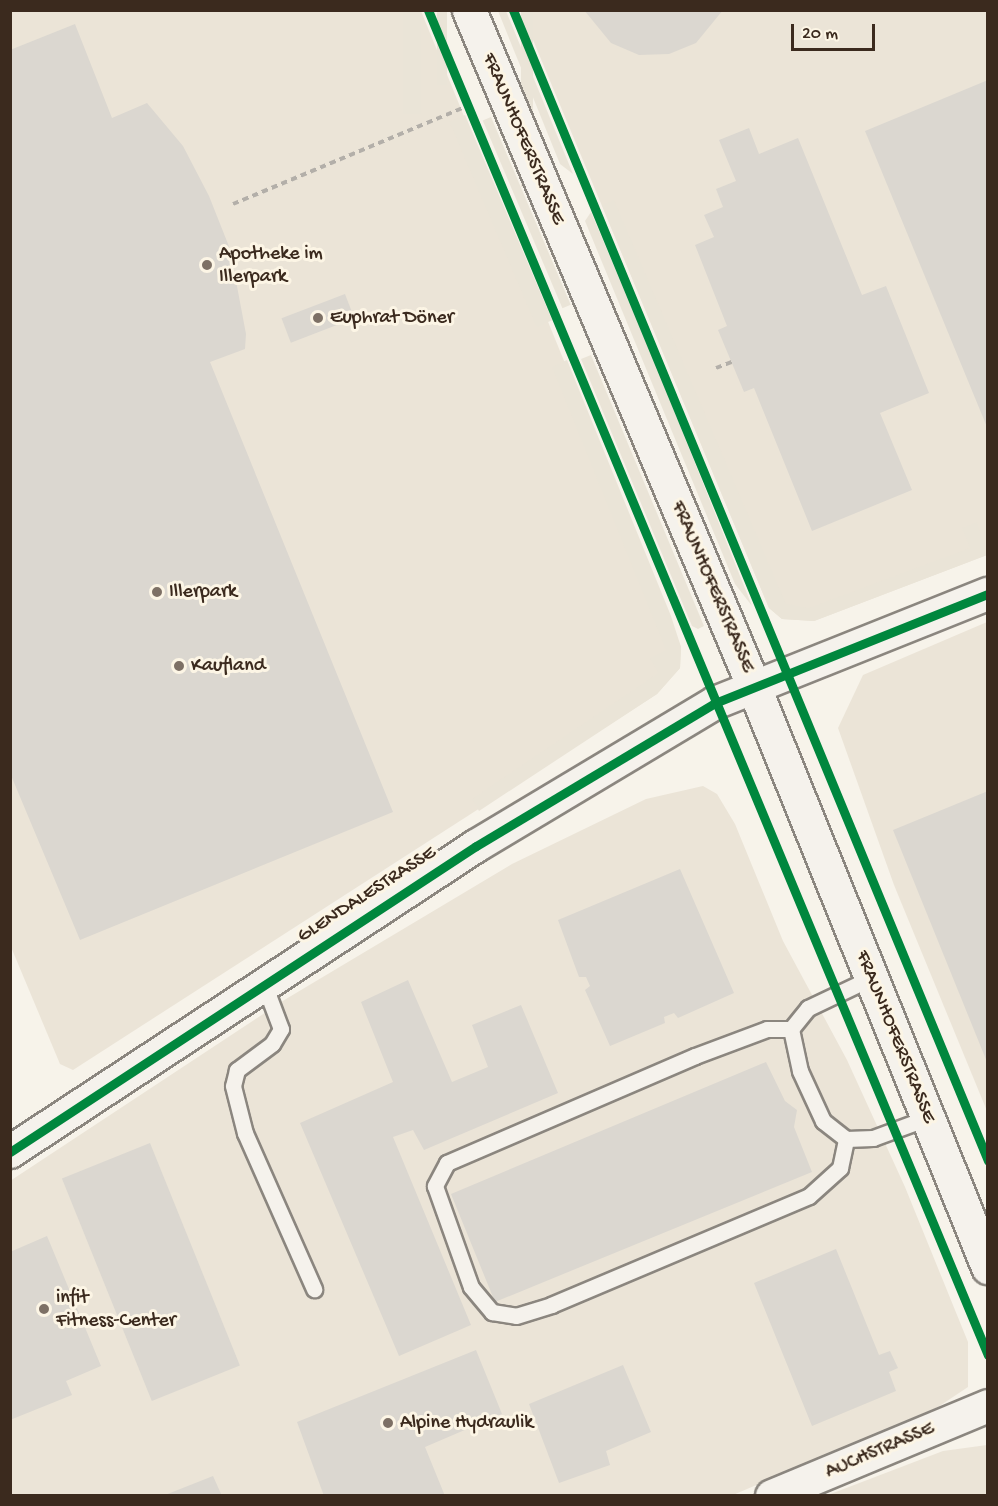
<!DOCTYPE html>
<html>
<head>
<meta charset="utf-8">
<style>
  body { margin:0 }
  #map { position:relative; width:998px; height:1506px; overflow:hidden; background:#f7f3ea; font-family:"Gochi Hand",sans-serif }
  div>[style] { position:absolute }
  .built>* { inset:0; background:#ebe4d7 }
  .green>* { inset:0; background:#eae4d7; transform-origin:0 0 }
  .building>* { inset:0; background:#dbd7d0; transform-origin:0 0 }
  .path>* { height:4px; margin-top:-2px; transform-origin:0; background:repeating-linear-gradient(90deg,#b3afa9 0 6px,transparent 0 10.5px) }
  .roads { filter:drop-shadow(2px 0 #8b867f) drop-shadow(-2px 0 #8b867f) drop-shadow(0 2px #8b867f) drop-shadow(0 -2px #8b867f) }
  .service>* { height:15px; margin:-7.5px; padding:0 7.5px; transform-origin:7.5px; border-radius:7.5px; background:#f5f2ec }
  .minor>* { height:32px; margin:-16px; padding:0 16px; transform-origin:16px; border-radius:16px; background:#f5f2ec }
  .tertiary>* { height:33px; margin:-16.5px; padding:0 16.5px; transform-origin:16.5px; border-radius:16.5px; background:#f5f2ec }
  .cycleway>* { height:9px; margin:-4.5px; padding:0 4.5px; transform-origin:4.5px; border-radius:4.5px; background:#00873e }
  .dots>* { width:16px; height:16px; translate:-50% -50%; box-sizing:border-box; border:3px solid #fcf5e5; border-radius:50% }
  span { translate:-50% -50%; white-space:nowrap; text-align:center; line-height:1.15; -webkit-text-stroke:6px #fcf5e5; paint-order:stroke }
  .street-label { font-size:20px; color:#3b2a1e }
  .poi-label { font-size:20px; color:#3b2a1e }
  .left { translate:0 -50%; text-align:left }
  .frame { position:absolute; inset:0; border:12px solid #3b2a1e; pointer-events:none }
  .scale { position:absolute; left:791px; top:24px; width:84px; height:27px; box-sizing:border-box; border:3px solid #3b2a1e; border-top:0; padding-left:8px; font-size:18px; line-height:21px; white-space:nowrap; color:#3b2a1e; -webkit-text-stroke:4px #fcf5e5; paint-order:stroke }
</style>
</head>
<body>
<div id="map">
  <div class="built">
    <div style="clip-path:polygon(11px 11px,421px 11px,681px 647px,680px 668px,657px 694px,73px 1070px,60px 1064px,11px 947px)"></div>
    <div style="clip-path:polygon(521px 11px,987px 11px,987px 555px,814px 621px,782px 619px,769px 608px)"></div>
    <div style="clip-path:polygon(987px 622px,987px 1111px,894px 885px,838px 728px,863px 675px)"></div>
    <div style="clip-path:polygon(703px 786px,717px 794px,735px 824px,783px 941px,847px 1060px,905px 1187px,968px 1342px,968px 1387px,938px 1407px,733px 1495px,11px 1495px,10px 1181px,286px 999px,512px 864px,646px 799px)"></div>
    <div style="clip-path:polygon(987px 1445px,987px 1495px,828px 1495px,943px 1451px)"></div>
  </div>
  <div class="green">
    <div style="left:403px;top:11px;width:18px;height:103px"></div>
    <div style="left:437px;top:11px;width:10px;height:74px"></div>
    <div style="clip-path:polygon(498px 11px,506px 11px,573px 174px,560px 164px)"></div>
    <div style="left:521px;top:11px;width:12px;height:176px"></div>
    <div style="left:465px;top:115px;width:223px;height:17px;rotate:67deg"></div>
    <div style="left:491px;top:117px;width:204px;height:9px;rotate:67deg"></div>
    <div style="clip-path:polygon(614px 200px,786px 604px,809px 608px,970px 548px,962px 528px,977px 522px,987px 555px,814px 621px,782px 619px,769px 608px,602px 205px)"></div>
    <div style="clip-path:polygon(591px 212px,655px 363px,752px 606px,735px 584px,585px 221px)"></div>
    <div style="clip-path:polygon(591px 355px,704px 626px,698px 629px,692px 626px,581px 359px)"></div>
    <div style="clip-path:polygon(567px 360px,671px 616px,681px 647px,680px 668px,657px 694px,479px 811px,472px 799px,654px 676px,658px 672px,650px 658px,666px 650px,552px 367px)"></div>
  </div>
  <div class="building">
    <div style="clip-path:polygon(584px 10px,723px 10px,696px 43px,669px 54px,639px 55px,611px 43px)"></div>
    <div style="clip-path:polygon(75px 24px,112px 118px,147px 103px,183px 146px,209px 196px,230px 249px,246px 334px,245px 349px,210px 362px,393px 812px,80px 940px,10px 773px,10px 50px)"></div>
    <div style="clip-path:polygon(988px 80px,988px 427px,987px 427px,865px 131px)"></div>
    <div style="clip-path:polygon(749px 128px,759px 154px,798px 138px,862px 295px,886px 286px,929px 393px,880px 413px,912px 490px,812px 531px,754px 388px,744px 392px,718px 330px,727px 326px,695px 245px,714px 237px,704px 215px,723px 207px,716px 189px,736px 181px,719px 140px)"></div>
    <div style="left:345px;top:294px;width:26px;height:68px;rotate:69deg"></div>
    <div style="clip-path:polygon(988px 791px,988px 1062px,987px 1062px,893px 830px)"></div>
    <div style="clip-path:polygon(680px 869px,734px 993px,678px 1018px,674px 1013px,664px 1017px,665px 1023px,610px 1046px,585px 990px,590px 986px,586px 977px,579px 977px,558px 920px)"></div>
    <div style="clip-path:polygon(408px 980px,452px 1082px,488px 1067px,472px 1025px,521px 1005px,558px 1093px,424px 1150px,413px 1130px,393px 1137px,471px 1325px,399px 1356px,300px 1123px,393px 1082px,361px 1002px)"></div>
    <div style="clip-path:polygon(766px 1062px,785px 1101px,797px 1110px,794px 1127px,812px 1172px,495px 1302px,451px 1194px)"></div>
    <div style="left:150px;top:1143px;width:240px;height:95px;rotate:68deg"></div>
    <div style="clip-path:polygon(47px 1236px,101px 1366px,66px 1381px,72px 1395px,10px 1420px,10px 1252px)"></div>
    <div style="clip-path:polygon(836px 1249px,879px 1355px,890px 1351px,898px 1368px,889px 1372px,896px 1391px,812px 1426px,754px 1283px)"></div>
    <div style="clip-path:polygon(476px 1350px,502px 1414px,425px 1447px,445px 1496px,324px 1496px,297px 1422px)"></div>
    <div style="clip-path:polygon(623px 1365px,651px 1432px,606px 1451px,610px 1465px,559px 1483px,529px 1404px)"></div>
    <div style="clip-path:polygon(213px 1476px,222px 1496px,165px 1496px,165px 1495px)"></div>
  </div>
  <div class="path">
    <div style="left:233px;top:204px;width:254px;rotate:-22.7deg"></div>
    <div style="left:716px;top:368px;width:17px;rotate:-21deg"></div>
  </div>
  <div class="roads">
    <div class="service">
      <div style="left:871px;top:978px;width:70px;rotate:154.5deg"></div>
      <div style="left:808px;top:1008px;width:27px;rotate:129deg"></div>
      <div style="left:791px;top:1029px;width:43px;rotate:77.9deg"></div>
      <div style="left:800px;top:1071px;width:55px;rotate:65.3deg"></div>
      <div style="left:823px;top:1121px;width:29px;rotate:38deg"></div>
      <div style="left:846px;top:1139px;width:27px;rotate:-2deg"></div>
      <div style="left:873px;top:1138px;width:58px;rotate:-20.3deg"></div>
      <div style="left:264px;top:984px;width:48px;rotate:69.3deg"></div>
      <div style="left:281px;top:1029px;width:17px;rotate:121deg"></div>
      <div style="left:272px;top:1044px;width:44px;rotate:143.4deg"></div>
      <div style="left:237px;top:1070px;width:16px;rotate:104deg"></div>
      <div style="left:233px;top:1086px;width:49px;rotate:75.7deg"></div>
      <div style="left:245px;top:1133px;width:171px;rotate:66.1deg"></div>
      <div style="left:791px;top:1029px;width:24px;rotate:180deg"></div>
      <div style="left:767px;top:1029px;width:77px;rotate:159.4deg"></div>
      <div style="left:695px;top:1056px;width:270px;rotate:156.7deg"></div>
      <div style="left:447px;top:1163px;width:26px;rotate:118deg"></div>
      <div style="left:435px;top:1186px;width:107px;rotate:70.4deg"></div>
      <div style="left:471px;top:1287px;width:33px;rotate:50deg"></div>
      <div style="left:492px;top:1312px;width:24px;rotate:9deg"></div>
      <div style="left:516px;top:1316px;width:37px;rotate:-17deg"></div>
      <div style="left:551px;top:1305px;width:280px;rotate:-22.9deg"></div>
      <div style="left:809px;top:1196px;width:42px;rotate:-42.1deg"></div>
      <div style="left:840px;top:1168px;width:30px;rotate:-78deg"></div>
    </div>
    <div class="minor">
      <div style="left:10px;top:1152px;width:557px;rotate:-33.29deg"></div>
      <div style="left:476px;top:846px;width:279px;rotate:-30.9deg"></div>
      <div style="left:715px;top:703px;width:294px;rotate:-21.8deg"></div>
      <div style="left:772px;top:1496px;width:234px;rotate:-22.6deg"></div>
    </div>
    <div class="tertiary">
      <div style="left:469px;top:10px;width:732px;rotate:67.18deg"></div>
      <div style="left:753px;top:685px;width:628px;rotate:68.01deg"></div>
    </div>
  </div>
  <div class="cycleway">
    <div style="left:428px;top:10px;width:1457px;rotate:67.4deg"></div>
    <div style="left:513px;top:10px;width:1245px;rotate:67.57deg"></div>
    <div style="left:10px;top:1152px;width:557px;rotate:-33.29deg"></div>
    <div style="left:476px;top:846px;width:279px;rotate:-30.9deg"></div>
    <div style="left:715px;top:703px;width:294px;rotate:-21.8deg"></div>
  </div>
  <div class="dots">
    <div style="left:207px;top:265px;background:#7d7065"></div>
    <div style="left:318px;top:318px;background:#7d7065"></div>
    <div style="left:157px;top:592px;background:#7d7065"></div>
    <div style="left:179px;top:666px;background:#7d7065"></div>
    <div style="left:44px;top:1309px;background:#7d7065"></div>
    <div style="left:388px;top:1423px;background:#7d7065"></div>
  </div>
  <div class="street-label">
    <span style="left:523px;top:139px;rotate:67deg">FRAUNHOFERSTRASSE</span>
    <span style="left:712px;top:587px;rotate:67deg">FRAUNHOFERSTRASSE</span>
    <span style="left:367px;top:895px;rotate:-33deg">GLENDALESTRASSE</span>
    <span style="left:895px;top:1037px;rotate:68deg">FRAUNHOFERSTRASSE</span>
    <span style="left:880px;top:1451px;rotate:-23deg">AUCHSTRASSE</span>
  </div>
  <div class="poi-label">
    <span class="left" style="left:219px;top:266px">Apotheke im<br>Illerpark</span>
    <span class="left" style="left:330px;top:318px">Euphrat Döner</span>
    <span class="left" style="left:169px;top:592px">Illerpark</span>
    <span class="left" style="left:191px;top:666px">Kaufland</span>
    <span class="left" style="left:56px;top:1310px">infit<br>Fitness-Center</span>
    <span class="left" style="left:400px;top:1423px">Alpine Hydraulik</span>
  </div>
  <div class="frame"></div>
  <div class="scale">20 m</div>
</div>
</body>
</html>
